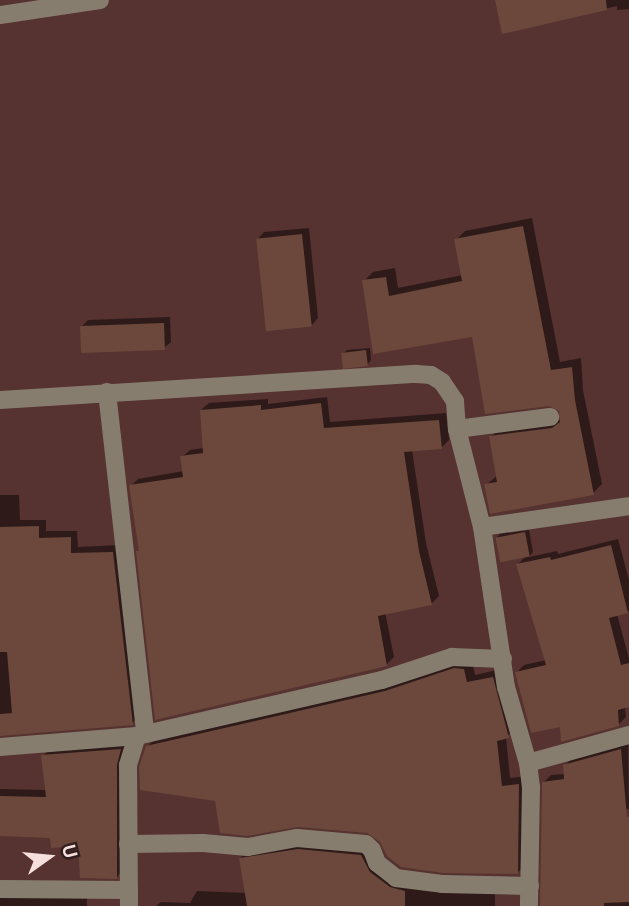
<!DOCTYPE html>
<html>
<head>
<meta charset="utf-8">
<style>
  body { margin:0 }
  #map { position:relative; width:629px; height:906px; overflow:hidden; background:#563230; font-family:"DM Sans",sans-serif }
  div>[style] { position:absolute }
  .shadow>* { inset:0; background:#0007 }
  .building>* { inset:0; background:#6b483b; transform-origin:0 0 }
  .minor>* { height:18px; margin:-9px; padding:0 9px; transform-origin:9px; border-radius:9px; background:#867d6f }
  span { translate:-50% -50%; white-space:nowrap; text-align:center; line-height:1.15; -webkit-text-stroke:5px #301f1e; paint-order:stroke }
  .north { position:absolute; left:14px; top:822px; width:70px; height:70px; -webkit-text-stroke:5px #301f1e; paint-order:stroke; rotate:75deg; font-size:19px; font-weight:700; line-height:28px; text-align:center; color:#f7dfdd }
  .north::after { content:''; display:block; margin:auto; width:24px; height:32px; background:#f7dfdd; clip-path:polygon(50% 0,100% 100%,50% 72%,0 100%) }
</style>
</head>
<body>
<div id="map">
  <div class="shadow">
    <div style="clip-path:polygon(496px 0,629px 0,629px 9px,617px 10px,617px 6px,503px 32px)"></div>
    <div style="clip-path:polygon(532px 218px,560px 362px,581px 358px,583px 390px,602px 484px,593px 493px,486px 485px,498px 475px,491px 437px,500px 428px,562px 420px,560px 408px,474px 335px,375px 352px,364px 281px,373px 272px,395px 268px,398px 288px,463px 275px,456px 240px,465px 231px)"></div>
    <div style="clip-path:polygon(309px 228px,318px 318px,312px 325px,258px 239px,264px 232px)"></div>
    <div style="clip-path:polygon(170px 317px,171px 342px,164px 348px,81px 327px,88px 320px)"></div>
    <div style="clip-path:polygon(370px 348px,371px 360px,368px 364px,343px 354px,347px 350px)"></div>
    <div style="clip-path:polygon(327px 397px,330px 422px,446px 413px,449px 440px,441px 448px,412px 450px,426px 543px,439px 596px,432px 603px,385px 612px,394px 657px,386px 665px,138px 552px,140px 549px,131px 486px,138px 479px,184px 471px,182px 457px,190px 450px,204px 448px,201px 410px,209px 403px,268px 399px,268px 404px)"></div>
    <div style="clip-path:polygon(0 495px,19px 495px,20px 520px,46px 520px,46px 531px,77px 531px,78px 547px,120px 545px,140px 716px,132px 723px,0 734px)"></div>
    <div style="clip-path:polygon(529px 530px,533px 552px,529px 557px,557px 551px,558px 554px,618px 539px,629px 580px,629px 611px,617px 614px,629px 659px,629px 706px,625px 707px,626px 717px,619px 724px,561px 725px,517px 672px,524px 665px,546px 660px,518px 564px,526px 556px,497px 537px,500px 534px)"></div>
    <div style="clip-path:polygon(463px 661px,472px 661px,475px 675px,501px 669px,516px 728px,506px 737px,510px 778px,527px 776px,526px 864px,517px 873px,381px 841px,368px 831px,217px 799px,147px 747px,156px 738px)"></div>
    <div style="clip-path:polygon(127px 742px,124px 869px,117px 877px,80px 844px,51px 836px,0 834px,0 789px,47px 790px,43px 756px,51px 748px)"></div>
    <div style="clip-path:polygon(628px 743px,629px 809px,544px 809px,544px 782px,551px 775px,565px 774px,565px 766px,572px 758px)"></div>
    <div style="clip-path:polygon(629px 842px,629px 906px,542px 906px)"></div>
    <div style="clip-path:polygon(306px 843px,368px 848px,402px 882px,495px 890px,495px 906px,156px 906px,161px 902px,190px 903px,197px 891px,246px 893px,240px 858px,248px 851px)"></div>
    <div style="clip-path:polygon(0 892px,87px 895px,87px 906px,0 906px)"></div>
  </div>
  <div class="building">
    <div style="clip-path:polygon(495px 0,606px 0,607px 10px,502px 34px)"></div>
    <div style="clip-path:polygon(523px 226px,551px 370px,572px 367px,575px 400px,594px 495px,490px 514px,484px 484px,497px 482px,489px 436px,552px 428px,560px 422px,559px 411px,549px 406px,485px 414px,472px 337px,373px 354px,362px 280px,386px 277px,389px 296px,462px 281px,454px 239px)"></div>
    <div style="left:302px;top:234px;width:93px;height:46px;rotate:84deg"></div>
    <div style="left:164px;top:323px;width:27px;height:84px;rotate:88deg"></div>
    <div style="left:366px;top:350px;width:16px;height:25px;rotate:83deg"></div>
    <div style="clip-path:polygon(321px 403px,324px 428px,439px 420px,442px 449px,404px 452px,419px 551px,432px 605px,378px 616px,387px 666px,155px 720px,136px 551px,139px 551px,129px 485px,183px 477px,180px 456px,203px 453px,200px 410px,261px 405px,261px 410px)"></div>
    <div style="clip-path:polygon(39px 526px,39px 538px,71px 537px,71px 553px,113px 552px,133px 725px,0 736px,0 714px,12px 713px,7px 652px,0 652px,0 527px)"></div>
    <div style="left:525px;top:532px;width:25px;height:30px;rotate:79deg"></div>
    <div style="clip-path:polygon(611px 545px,628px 613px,609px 618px,621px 665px,629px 663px,629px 707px,618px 710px,619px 726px,561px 742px,560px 727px,531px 733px,515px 672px,546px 665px,516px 564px,550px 557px,551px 560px)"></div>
    <div style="clip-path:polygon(454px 668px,464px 669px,467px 682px,493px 677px,509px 738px,497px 741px,502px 786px,519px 784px,518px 874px,443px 873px,401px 867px,387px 856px,380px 842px,367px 833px,298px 827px,247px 836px,220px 833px,215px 801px,140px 790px,139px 767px,146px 746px,385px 691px)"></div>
    <div style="clip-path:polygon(121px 749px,117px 765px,117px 879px,80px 878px,78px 846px,51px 848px,50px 838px,0 836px,0 796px,46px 797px,41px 755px)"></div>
    <div style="clip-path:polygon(621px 749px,627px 817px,629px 817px,629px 902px,604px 903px,604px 906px,540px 906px,542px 782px,564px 779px,563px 765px)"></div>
    <div style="clip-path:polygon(298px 849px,361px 855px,370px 872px,390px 887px,405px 891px,405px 906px,247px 906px,239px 858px)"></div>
  </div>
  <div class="minor">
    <div style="left:0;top:15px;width:101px;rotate:-8.5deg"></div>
    <div style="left:107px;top:392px;width:341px;rotate:83.6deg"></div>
    <div style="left:0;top:400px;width:417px;rotate:-3.6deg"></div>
    <div style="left:416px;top:374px;width:15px;rotate:4deg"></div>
    <div style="left:431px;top:375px;width:13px;rotate:32deg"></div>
    <div style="left:442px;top:382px;width:23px;rotate:56deg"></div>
    <div style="left:455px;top:401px;width:28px;rotate:86deg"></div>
    <div style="left:457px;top:429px;width:101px;rotate:75.7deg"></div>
    <div style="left:482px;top:527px;width:162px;rotate:81.5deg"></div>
    <div style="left:506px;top:687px;width:79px;rotate:73.9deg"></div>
    <div style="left:528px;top:763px;width:24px;rotate:83deg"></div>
    <div style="left:531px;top:787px;width:119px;rotate:91deg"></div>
    <div style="left:457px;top:429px;width:94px;rotate:-7.4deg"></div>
    <div style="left:482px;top:527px;width:148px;rotate:-8.1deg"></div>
    <div style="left:0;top:747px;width:137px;rotate:-4.6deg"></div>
    <div style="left:528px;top:763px;width:105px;rotate:-15.5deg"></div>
    <div style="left:128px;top:844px;width:75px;rotate:-0.8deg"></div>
    <div style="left:203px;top:843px;width:45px;rotate:5.1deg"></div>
    <div style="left:248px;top:847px;width:50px;rotate:-10.4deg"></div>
    <div style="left:297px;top:838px;width:69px;rotate:5deg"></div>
    <div style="left:366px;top:844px;width:8px;rotate:45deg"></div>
    <div style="left:372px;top:850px;width:14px;rotate:69deg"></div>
    <div style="left:377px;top:863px;width:24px;rotate:38deg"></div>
    <div style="left:396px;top:878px;width:46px;rotate:7.4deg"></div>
    <div style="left:442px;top:884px;width:88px;rotate:1.3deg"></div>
    <div style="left:0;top:889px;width:129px;rotate:0.4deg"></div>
    <div style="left:129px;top:906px;width:141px;rotate:-90.4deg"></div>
    <div style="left:128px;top:765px;width:30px;rotate:-73deg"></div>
    <div style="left:137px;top:736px;width:251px;rotate:-12.9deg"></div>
    <div style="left:382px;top:680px;width:74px;rotate:-18.2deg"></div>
    <div style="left:452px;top:657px;width:51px;rotate:2.2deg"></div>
  </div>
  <div class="north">U</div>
</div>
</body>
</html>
